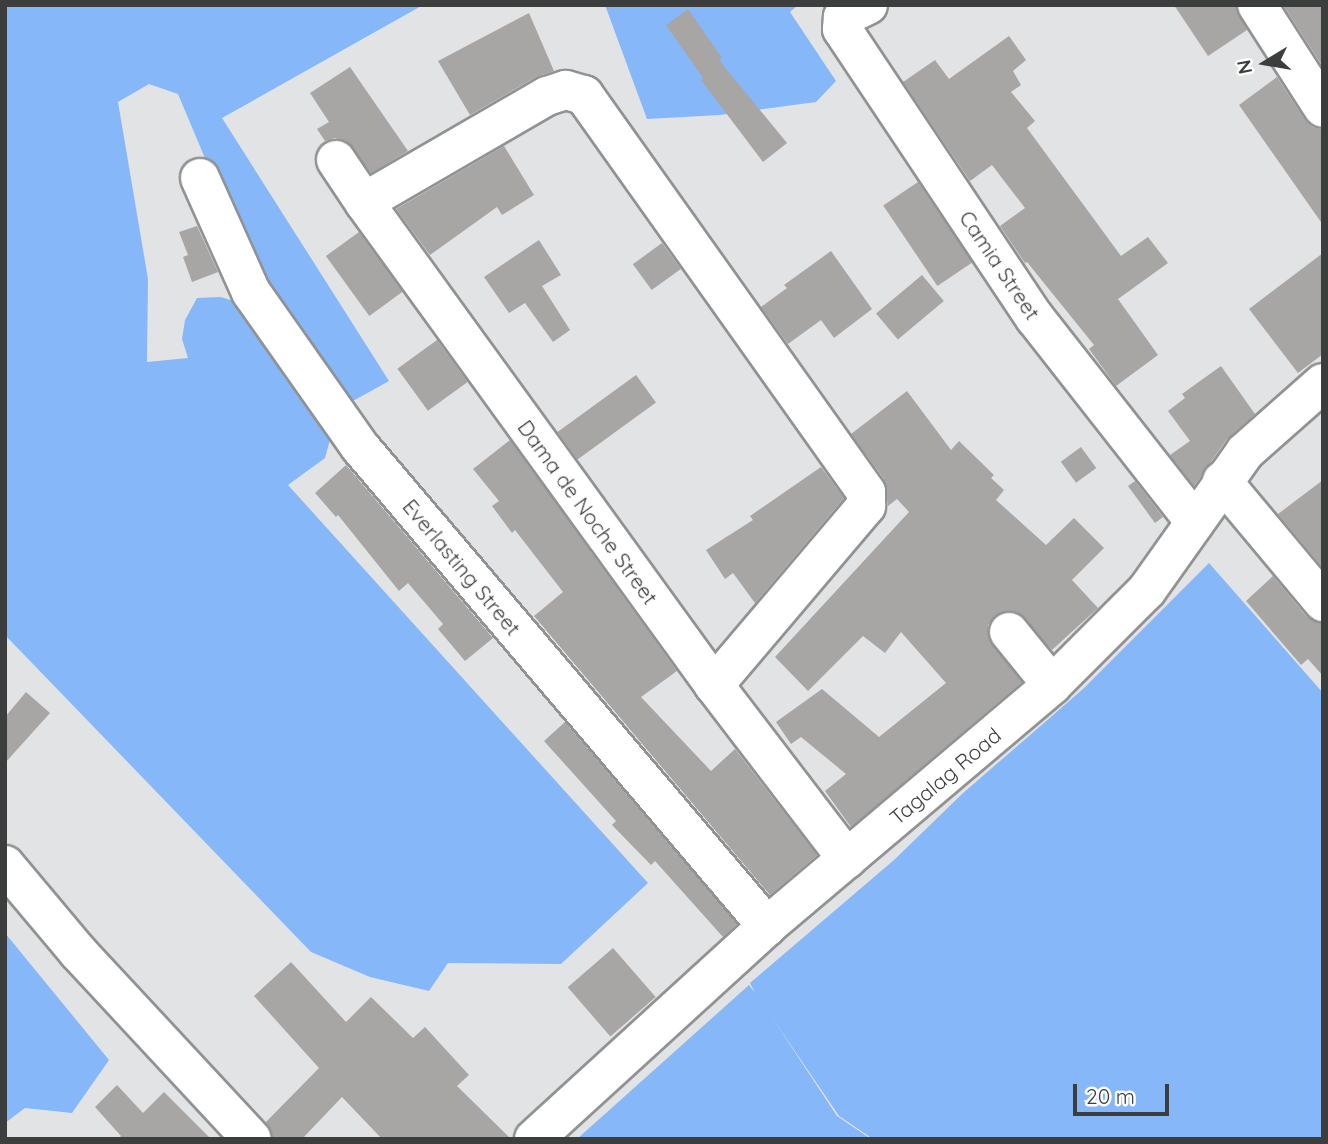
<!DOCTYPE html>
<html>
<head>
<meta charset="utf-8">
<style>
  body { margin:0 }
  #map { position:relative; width:1328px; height:1144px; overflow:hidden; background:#e2e3e4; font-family:Quicksand,sans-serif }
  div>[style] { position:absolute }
  .water>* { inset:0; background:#86b7f9 }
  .building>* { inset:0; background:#a7a6a5; transform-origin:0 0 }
  .roads { filter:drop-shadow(2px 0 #919293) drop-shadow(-2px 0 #919293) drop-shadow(0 2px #919293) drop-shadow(0 -2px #919293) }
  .minor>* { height:38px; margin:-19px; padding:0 19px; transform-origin:19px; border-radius:19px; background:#fff }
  span { translate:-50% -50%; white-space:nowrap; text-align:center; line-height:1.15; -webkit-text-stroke:6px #fff; paint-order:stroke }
  .street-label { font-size:21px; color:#3c3d3d }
  .frame { position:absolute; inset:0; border:7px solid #3c3d3d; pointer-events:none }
  .north { position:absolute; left:1230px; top:28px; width:70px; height:70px; -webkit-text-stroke:5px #fff; paint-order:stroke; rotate:259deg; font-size:19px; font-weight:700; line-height:28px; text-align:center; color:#3c3d3d }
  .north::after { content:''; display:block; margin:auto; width:24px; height:32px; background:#3c3d3d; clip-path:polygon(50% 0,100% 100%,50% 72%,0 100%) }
  .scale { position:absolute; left:1073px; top:1084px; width:96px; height:32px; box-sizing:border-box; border:4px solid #3c3d3d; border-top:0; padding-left:9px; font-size:21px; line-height:24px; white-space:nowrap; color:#3c3d3d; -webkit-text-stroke:5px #fff; paint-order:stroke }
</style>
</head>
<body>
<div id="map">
  <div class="water">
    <div style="clip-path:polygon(5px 5px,423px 5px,222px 118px,389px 381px,342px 407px,244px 251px,178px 94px,149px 84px,118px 102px,148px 279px,147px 362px,188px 358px,182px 339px,185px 320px,197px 298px,221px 297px,246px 305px,331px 436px,325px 458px,288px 485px,648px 883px,561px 964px,448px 963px,429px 991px,370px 977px,311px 952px,5px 635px)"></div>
    <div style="clip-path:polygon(605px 5px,798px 5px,790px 12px,836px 81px,816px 102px,720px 115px,647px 119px)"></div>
    <div style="clip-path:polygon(1209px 563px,1323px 693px,1323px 1139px,873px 1139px,839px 1116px,771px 1016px,837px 1116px,871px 1139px,577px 1139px,749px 985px,755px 993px,750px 983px,894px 860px,962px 794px,1083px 689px)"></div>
    <div style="clip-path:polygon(5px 933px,109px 1060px,72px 1113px,25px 1108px,5px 1123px)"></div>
  </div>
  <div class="building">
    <div style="clip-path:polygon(1174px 5px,1235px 5px,1247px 30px,1208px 56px)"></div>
    <div style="clip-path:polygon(1283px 5px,1323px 5px,1323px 67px)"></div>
    <div style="clip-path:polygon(688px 9px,722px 58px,719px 60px,787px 143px,763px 162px,701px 80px,703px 78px,666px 25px)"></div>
    <div style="clip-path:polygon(529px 13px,554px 71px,536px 77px,470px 115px,438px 61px)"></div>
    <div style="clip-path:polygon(1009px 36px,1026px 60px,1013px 71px,1021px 85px,1011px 92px,1035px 121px,1027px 128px,1121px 256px,1148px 237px,1168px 263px,1118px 299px,1158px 355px,1116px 386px,1089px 349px,1094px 345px,1027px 262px,1025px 263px,1000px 226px,1025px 208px,992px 165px,970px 181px,903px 82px,935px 60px,949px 79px)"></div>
    <div style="clip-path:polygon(350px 67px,408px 151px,371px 173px,346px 141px,335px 138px,325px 141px,317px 129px,329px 122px,310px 93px)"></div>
    <div style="clip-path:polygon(1277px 77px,1305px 120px,1312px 127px,1323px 130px,1323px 225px,1239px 105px)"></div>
    <div style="clip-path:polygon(504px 146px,534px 195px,502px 215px,497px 207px,430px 255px,396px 209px)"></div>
    <div style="left:918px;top:182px;width:97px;height:42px;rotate:56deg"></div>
    <div style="clip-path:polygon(197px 226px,218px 272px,192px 282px,183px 257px,188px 255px,179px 232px)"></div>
    <div style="left:359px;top:232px;width:74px;height:41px;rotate:54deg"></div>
    <div style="clip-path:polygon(539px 240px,561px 275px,542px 286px,570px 330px,553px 342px,525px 303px,509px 313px,484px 277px)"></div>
    <div style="left:662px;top:243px;width:32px;height:36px;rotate:54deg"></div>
    <div style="clip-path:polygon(831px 251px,872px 309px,834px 338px,821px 320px,788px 344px,761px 307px,787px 288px,784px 285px)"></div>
    <div style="clip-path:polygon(1323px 253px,1323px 354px,1298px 373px,1249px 309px)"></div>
    <div style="left:922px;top:275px;width:34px;height:60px;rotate:50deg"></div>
    <div style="left:437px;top:340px;width:52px;height:49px;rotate:54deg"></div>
    <div style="clip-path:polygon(1221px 366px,1255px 414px,1227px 439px,1194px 486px,1170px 455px,1190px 441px,1168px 411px,1185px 398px,1182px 394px)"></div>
    <div style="left:636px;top:375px;width:34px;height:97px;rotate:54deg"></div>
    <div style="clip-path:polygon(907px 391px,951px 450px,959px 441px,994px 475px,991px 478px,1004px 490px,996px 500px,1046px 545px,1074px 518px,1104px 548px,1072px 580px,1098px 608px,1052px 650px,1017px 612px,1005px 611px,995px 616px,988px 625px,988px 636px,1022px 682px,851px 827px,825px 791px,846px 774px,801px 737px,791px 744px,776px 722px,822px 689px,879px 737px,946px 683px,901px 632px,885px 653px,863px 636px,808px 691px,775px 657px,909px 512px,897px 499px,888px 506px,884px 479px,851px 434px)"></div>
    <div style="clip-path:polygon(510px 440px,677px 671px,641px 697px,711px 771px,735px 749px,817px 855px,770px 895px,534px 616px,563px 592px,515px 530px,512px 533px,492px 506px,499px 501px,473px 469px)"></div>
    <div style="left:1081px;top:447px;width:26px;height:25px;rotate:54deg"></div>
    <div style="clip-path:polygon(346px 465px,493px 638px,465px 661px,438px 629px,443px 624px,408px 583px,399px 591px,338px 515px,336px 517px,315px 493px)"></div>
    <div style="clip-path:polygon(821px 467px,844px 498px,755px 603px,733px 573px,725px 579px,706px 550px,753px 520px,750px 516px)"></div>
    <div style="clip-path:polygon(1323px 480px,1323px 568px,1278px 514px)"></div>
    <div style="clip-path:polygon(1135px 481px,1163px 517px,1155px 523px,1128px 486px)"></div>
    <div style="clip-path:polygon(1273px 576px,1306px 616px,1323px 623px,1323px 676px,1308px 659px,1301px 665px,1246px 601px)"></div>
    <div style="clip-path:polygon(26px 692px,50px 713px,5px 763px,5px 717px)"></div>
    <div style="clip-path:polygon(565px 722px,737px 924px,723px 937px,655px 861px,651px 865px,612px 825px,616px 821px,544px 741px)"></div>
    <div style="left:613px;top:948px;width:65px;height:60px;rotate:49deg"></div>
    <div style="clip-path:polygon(291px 962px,346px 1022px,371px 997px,413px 1038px,425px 1027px,469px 1075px,457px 1086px,511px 1139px,382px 1139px,342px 1097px,302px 1139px,273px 1139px,266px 1122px,319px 1068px,254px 996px)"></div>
    <div style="clip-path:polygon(117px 1085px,143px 1113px,164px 1092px,211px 1139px,118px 1139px,121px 1136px,95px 1107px)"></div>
  </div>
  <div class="roads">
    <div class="minor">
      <div style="left:868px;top:5px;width:28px;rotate:154deg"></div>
      <div style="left:843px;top:17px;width:12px;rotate:95deg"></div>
      <div style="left:842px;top:29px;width:348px;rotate:56.3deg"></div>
      <div style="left:1035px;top:318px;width:259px;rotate:51.9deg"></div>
      <div style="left:1257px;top:5px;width:122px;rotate:57.3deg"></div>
      <div style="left:336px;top:160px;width:50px;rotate:56.3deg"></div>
      <div style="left:364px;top:202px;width:596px;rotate:54.07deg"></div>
      <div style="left:714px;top:685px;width:219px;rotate:52.6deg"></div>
      <div style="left:200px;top:178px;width:125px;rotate:65.9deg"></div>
      <div style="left:251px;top:292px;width:189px;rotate:54.9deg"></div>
      <div style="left:360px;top:447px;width:629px;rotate:49.65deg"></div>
      <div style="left:364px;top:202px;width:211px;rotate:-30.1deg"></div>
      <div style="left:547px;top:96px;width:20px;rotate:-18deg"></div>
      <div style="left:566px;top:90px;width:19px;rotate:16deg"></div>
      <div style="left:584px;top:95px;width:487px;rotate:54.6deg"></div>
      <div style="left:866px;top:492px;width:14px;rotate:90deg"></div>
      <div style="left:866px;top:506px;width:235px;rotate:130.3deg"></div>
      <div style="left:1222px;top:481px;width:158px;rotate:50.1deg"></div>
      <div style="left:1009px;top:632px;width:68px;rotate:50.9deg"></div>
      <div style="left:5px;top:865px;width:114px;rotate:50deg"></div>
      <div style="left:78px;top:952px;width:255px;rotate:47.1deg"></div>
      <div style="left:534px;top:1139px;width:316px;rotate:-42.4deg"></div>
      <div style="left:767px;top:926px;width:373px;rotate:-40.2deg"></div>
      <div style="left:1052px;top:685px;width:134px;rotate:-45deg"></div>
      <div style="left:1147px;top:590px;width:169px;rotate:-54.6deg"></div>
      <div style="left:1245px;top:452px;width:104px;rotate:-41.5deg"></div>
    </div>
  </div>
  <div class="street-label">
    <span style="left:1000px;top:265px;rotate:56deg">Camia Street</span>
    <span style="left:588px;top:512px;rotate:54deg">Dama de Noche Street</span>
    <span style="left:462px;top:567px;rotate:50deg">Everlasting Street</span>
    <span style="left:945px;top:776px;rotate:-40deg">Tagalag Road</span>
  </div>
  <div class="frame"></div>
  <div class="north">N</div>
  <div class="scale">20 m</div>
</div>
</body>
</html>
